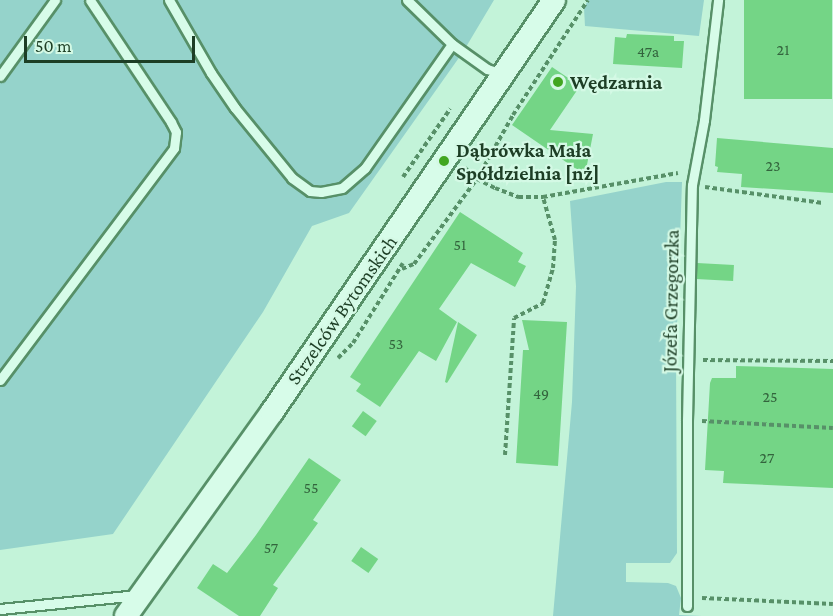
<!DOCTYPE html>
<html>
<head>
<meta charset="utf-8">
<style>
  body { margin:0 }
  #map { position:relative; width:833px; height:616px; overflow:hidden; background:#c3f3d9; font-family:"Crimson Pro",serif }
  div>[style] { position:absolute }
  .green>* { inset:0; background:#95d3cb }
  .building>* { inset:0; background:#74d586; transform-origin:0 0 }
  .path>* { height:4px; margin-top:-2px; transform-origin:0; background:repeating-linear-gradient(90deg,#579068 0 4.5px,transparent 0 7.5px) }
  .roads { filter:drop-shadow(2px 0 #579068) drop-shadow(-2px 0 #579068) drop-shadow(0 2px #579068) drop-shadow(0 -2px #579068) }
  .service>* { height:9px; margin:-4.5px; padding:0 4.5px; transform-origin:4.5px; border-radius:4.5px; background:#d7fce9 }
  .tertiary>* { height:22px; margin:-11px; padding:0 11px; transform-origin:11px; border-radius:11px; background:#d7fce9 }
  .dots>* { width:16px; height:16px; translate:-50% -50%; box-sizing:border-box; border:3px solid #d4f9e5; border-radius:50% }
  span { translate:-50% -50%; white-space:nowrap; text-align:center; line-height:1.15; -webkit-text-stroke:4.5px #d4f9e5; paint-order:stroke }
  .number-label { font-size:16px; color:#33643d }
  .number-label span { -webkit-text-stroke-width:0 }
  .poi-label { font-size:20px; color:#1d3e25; font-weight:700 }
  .left { translate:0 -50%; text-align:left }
  .street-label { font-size:20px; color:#1d3e25 }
  .scale { position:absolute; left:24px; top:36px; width:171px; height:27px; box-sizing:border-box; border:3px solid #1d3e25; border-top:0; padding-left:8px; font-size:18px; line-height:21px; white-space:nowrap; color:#1d3e25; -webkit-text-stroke:4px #d4f9e5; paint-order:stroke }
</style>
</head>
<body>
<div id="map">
  <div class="green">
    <div style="clip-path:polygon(0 0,494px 0,463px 52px,349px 213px,312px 226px,263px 312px,113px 534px,0 550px)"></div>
    <div style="clip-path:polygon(588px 0,704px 0,699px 36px,585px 26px,584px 8px)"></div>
    <div style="clip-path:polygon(666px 182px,682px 182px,676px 356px,677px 553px,670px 563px,626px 563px,626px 582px,668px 583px,676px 586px,681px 598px,679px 615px,702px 616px,553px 616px,572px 402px,576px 286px,570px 201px)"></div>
  </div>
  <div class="building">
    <div style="left:744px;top:0;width:88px;height:99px"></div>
    <div style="clip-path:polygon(627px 34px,674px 36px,674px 41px,684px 41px,682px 68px,613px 64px,615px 37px,626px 38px)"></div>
    <div style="clip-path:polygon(552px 67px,580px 86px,550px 130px,593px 134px,585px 175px,512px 125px)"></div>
    <div style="clip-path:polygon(717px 138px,833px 148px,833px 193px,741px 187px,742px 174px,717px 172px,718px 167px,715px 166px)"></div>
    <div style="clip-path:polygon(460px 212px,523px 253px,518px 262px,526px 266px,515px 287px,471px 263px,439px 309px,457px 322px,436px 361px,419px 351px,380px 407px,356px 391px,361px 384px,350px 377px)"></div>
    <div style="left:697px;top:263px;width:37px;height:16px;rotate:3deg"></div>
    <div style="clip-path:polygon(522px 320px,567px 322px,558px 466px,516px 463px,523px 350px,529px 350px)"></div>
    <div style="clip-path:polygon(458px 322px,477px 335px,447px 383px,445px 382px)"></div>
    <div style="clip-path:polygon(736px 366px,833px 369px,833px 488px,723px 483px,724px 471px,705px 470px,710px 383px,712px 378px,736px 378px)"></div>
    <div style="left:363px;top:411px;width:17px;height:19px;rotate:36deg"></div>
    <div style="clip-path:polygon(309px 458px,341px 480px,313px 520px,318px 523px,273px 585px,278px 588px,260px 616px,239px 616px,197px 588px,213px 564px,227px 573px,256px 535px)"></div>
    <div style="left:361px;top:547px;width:21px;height:17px;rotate:35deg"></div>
  </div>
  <div class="path">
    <div style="left:465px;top:168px;width:16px;rotate:43deg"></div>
    <div style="left:477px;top:179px;width:20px;rotate:27deg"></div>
    <div style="left:495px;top:188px;width:26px;rotate:21deg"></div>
    <div style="left:519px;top:197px;width:24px"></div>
    <div style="left:543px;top:197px;width:137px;rotate:-10.1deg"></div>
    <div style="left:403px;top:177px;width:83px;rotate:-55.3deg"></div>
    <div style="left:705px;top:187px;width:119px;rotate:7.7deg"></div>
    <div style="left:402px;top:269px;width:13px;rotate:-23deg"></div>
    <div style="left:414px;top:264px;width:106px;rotate:-53.5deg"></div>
    <div style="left:477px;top:179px;width:73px;rotate:-60.6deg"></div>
    <div style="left:513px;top:115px;width:137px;rotate:-56.9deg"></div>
    <div style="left:338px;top:358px;width:21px;rotate:-45deg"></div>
    <div style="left:353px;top:343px;width:94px;rotate:-58deg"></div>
    <div style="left:703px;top:360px;width:130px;rotate:0.4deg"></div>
    <div style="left:702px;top:421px;width:131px;rotate:3.1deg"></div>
    <div style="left:505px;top:455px;width:137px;rotate:-86.2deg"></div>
    <div style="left:514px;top:318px;width:33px;rotate:-27deg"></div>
    <div style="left:543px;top:303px;width:36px;rotate:-74deg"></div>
    <div style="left:553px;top:268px;width:28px;rotate:-86deg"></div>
    <div style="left:555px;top:240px;width:45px;rotate:-105.6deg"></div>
    <div style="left:702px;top:598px;width:131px;rotate:2.6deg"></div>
  </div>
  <div class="roads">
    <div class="service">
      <div style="left:169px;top:0;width:84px;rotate:60.1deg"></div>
      <div style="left:211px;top:73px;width:42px;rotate:55.6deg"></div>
      <div style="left:235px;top:108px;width:90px;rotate:50.8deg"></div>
      <div style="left:292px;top:178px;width:22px;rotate:36deg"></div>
      <div style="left:310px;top:191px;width:11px;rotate:5deg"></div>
      <div style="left:321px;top:192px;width:21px;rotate:-11deg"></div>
      <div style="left:342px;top:188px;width:30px;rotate:-41deg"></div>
      <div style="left:365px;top:168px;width:151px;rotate:-54.9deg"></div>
      <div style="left:407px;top:0;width:63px;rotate:44.4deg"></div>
      <div style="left:452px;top:44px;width:43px;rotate:35.5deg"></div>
      <div style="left:487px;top:69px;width:17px;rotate:17deg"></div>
      <div style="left:0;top:76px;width:94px;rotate:-54.1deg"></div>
      <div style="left:0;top:380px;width:290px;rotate:-53.1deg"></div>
      <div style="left:174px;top:148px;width:16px;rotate:-83deg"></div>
      <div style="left:176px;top:132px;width:11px;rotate:-117deg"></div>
      <div style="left:171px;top:122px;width:146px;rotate:-123.6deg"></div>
      <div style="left:687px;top:606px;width:186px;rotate:-90deg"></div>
      <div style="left:687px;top:420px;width:235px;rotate:-88.8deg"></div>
      <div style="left:692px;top:185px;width:66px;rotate:-79.5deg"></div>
      <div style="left:704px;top:120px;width:121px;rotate:-83.3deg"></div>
      <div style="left:0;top:609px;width:139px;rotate:-5.8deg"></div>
    </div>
    <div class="tertiary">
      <div style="left:126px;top:616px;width:251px;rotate:-54.4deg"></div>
      <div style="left:272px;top:412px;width:499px;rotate:-55.6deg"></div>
    </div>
  </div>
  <div class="dots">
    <div style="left:558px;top:82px;background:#41a620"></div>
    <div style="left:444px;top:161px;background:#41a620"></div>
  </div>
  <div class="number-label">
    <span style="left:783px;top:50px">21</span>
    <span style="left:648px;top:52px">47a</span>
    <span style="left:773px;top:166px">23</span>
    <span style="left:460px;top:245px">51</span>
    <span style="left:396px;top:344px">53</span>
    <span style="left:541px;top:394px">49</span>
    <span style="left:770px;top:397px">25</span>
    <span style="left:767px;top:458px">27</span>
    <span style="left:311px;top:488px">55</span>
    <span style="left:271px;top:548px">57</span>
  </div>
  <div class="poi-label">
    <span class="left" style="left:570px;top:82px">Wędzarnia</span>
    <span class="left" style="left:456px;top:162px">Dąbrówka Mała<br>Spółdzielnia [nż]</span>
  </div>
  <div class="street-label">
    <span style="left:671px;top:301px;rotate:-89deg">Józefa Grzegorzka</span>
    <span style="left:342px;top:310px;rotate:-55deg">Strzelców Bytomskich</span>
  </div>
  <div class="scale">50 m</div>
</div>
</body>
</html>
